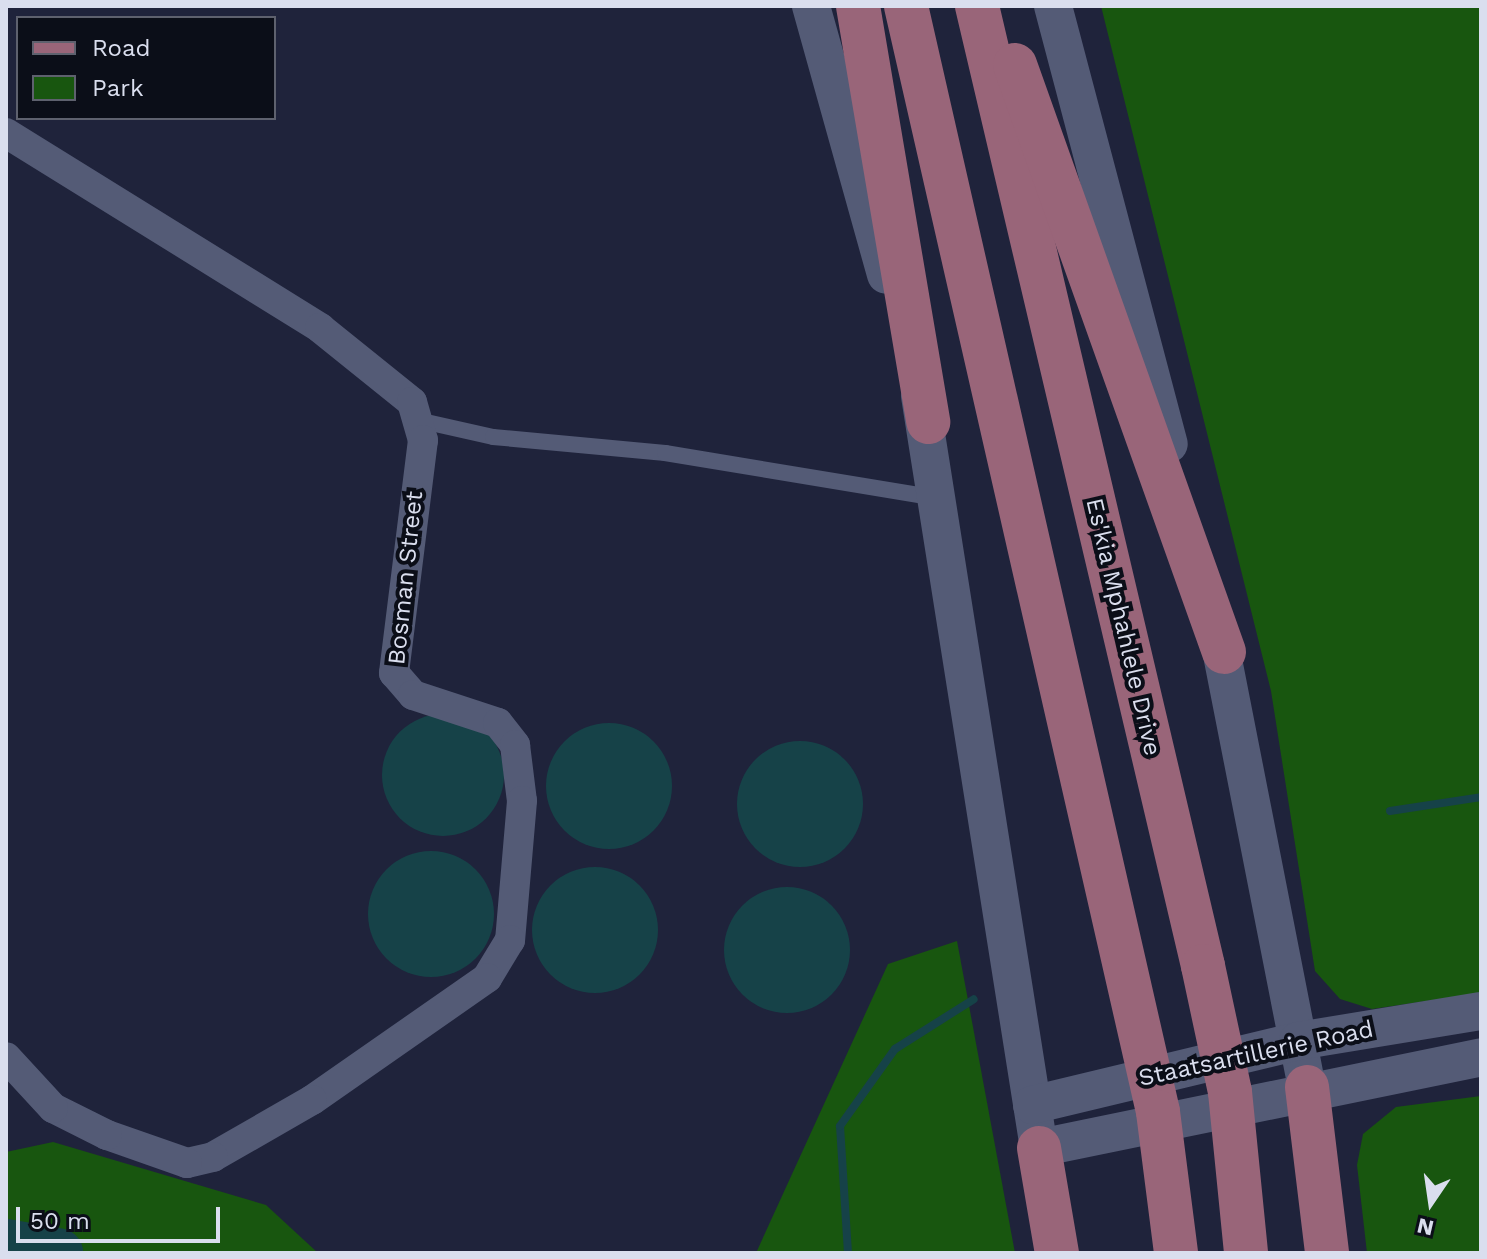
<!DOCTYPE html>
<html>
<head>
<meta charset="utf-8">
<style>
  body { margin:0 }
  #map { position:relative; width:1487px; height:1259px; overflow:hidden; background:#1f233b; font-family:"Work Sans",sans-serif }
  div>[style] { position:absolute }
  .green>* { inset:0; background:#18560f }
  .water>* { inset:0; background:#164248 }
  .round { border-radius:50% }
  .stream>* { height:8px; margin:-4px; padding:0 4px; transform-origin:4px; border-radius:4px; background:#164248 }
  .river>* { height:50px; margin:-25px; padding:0 25px; transform-origin:25px; border-radius:25px; background:#164248 }
  .service>* { height:16px; margin:-8px; padding:0 8px; transform-origin:8px; border-radius:8px; background:#545b76 }
  .minor>* { height:30px; margin:-15px; padding:0 15px; transform-origin:15px; border-radius:15px; background:#545b76 }
  .tertiary>* { height:38px; margin:-19px; padding:0 19px; transform-origin:19px; border-radius:19px; background:#545b76 }
  .primary>* { height:44px; margin:-22px; padding:0 22px; transform-origin:22px; border-radius:22px; background:#996579 }
  span { translate:-50% -50%; white-space:nowrap; text-align:center; line-height:1.15; -webkit-text-stroke:8px #0b0e18; paint-order:stroke }
  .street-label { font-size:24px; color:#dadeee }
  .frame { position:absolute; inset:0; border:8px solid #dadeee; pointer-events:none }
  .legend { position:absolute; left:16px; top:16px; width:260px; height:104px; box-sizing:border-box; background:#0b0e18; border:2px solid #5e616e; margin:0; padding:10px 14px; list-style:none; font-size:24px; color:#dadeee }
  .legend li { display:flex; align-items:center; gap:16px; height:40px }
  .legend b { width:40px; border:2px solid #5e616e }
  .north { position:absolute; left:1391px; top:1163px; width:80px; height:80px; -webkit-text-stroke:6px #0b0e18; paint-order:stroke; rotate:193deg; font-size:22px; font-weight:700; line-height:32px; text-align:center; color:#dadeee }
  .north::after { content:''; display:block; margin:auto; width:28px; height:36px; background:#dadeee; clip-path:polygon(50% 0,100% 100%,50% 72%,0 100%) }
  .scale { position:absolute; left:16px; top:1207px; width:204px; height:36px; box-sizing:border-box; border:4px solid #dadeee; border-top:0; padding-left:10px; font-size:24px; line-height:28px; white-space:nowrap; color:#dadeee; -webkit-text-stroke:6px #0b0e18; paint-order:stroke }
</style>
</head>
<body>
<div id="map">
  <div class="green">
    <div style="clip-path:polygon(1101px 6px,1481px 6px,1481px 993px,1372px 1009px,1340px 999px,1315px 971px,1271px 691px)"></div>
    <div style="clip-path:polygon(957px 941px,1015px 1253px,756px 1253px,888px 964px)"></div>
    <div style="clip-path:polygon(1481px 1096px,1481px 1253px,1367px 1253px,1357px 1165px,1363px 1134px,1396px 1107px)"></div>
    <div style="clip-path:polygon(53px 1142px,266px 1205px,318px 1253px,6px 1253px,6px 1152px)"></div>
  </div>
  <div class="water">
    <div class="round" style="left:382px;top:714px;width:122px;height:122px"></div>
    <div class="round" style="left:546px;top:723px;width:126px;height:126px"></div>
    <div class="round" style="left:737px;top:741px;width:126px;height:126px"></div>
    <div class="round" style="left:368px;top:851px;width:126px;height:126px"></div>
    <div class="round" style="left:532px;top:867px;width:126px;height:126px"></div>
    <div class="round" style="left:724px;top:887px;width:126px;height:126px"></div>
  </div>
  <div class="stream">
    <div style="left:1390px;top:811px;width:92px;rotate:-8.7deg"></div>
    <div style="left:848px;top:1253px;width:127px;rotate:-93.6deg"></div>
    <div style="left:840px;top:1126px;width:95px;rotate:-54.5deg"></div>
    <div style="left:895px;top:1049px;width:93px;rotate:-32.3deg"></div>
  </div>
  <div class="river">
    <div style="left:6px;top:1244px;width:53px;rotate:9.8deg"></div>
  </div>
  <div class="service">
    <div style="left:422px;top:421px;width:73px;rotate:12.7deg"></div>
    <div style="left:493px;top:437px;width:173px;rotate:5.3deg"></div>
    <div style="left:665px;top:453px;width:277px;rotate:9.4deg"></div>
  </div>
  <div class="minor">
    <div style="left:6px;top:133px;width:370px;rotate:31.8deg"></div>
    <div style="left:320px;top:328px;width:118px;rotate:38.8deg"></div>
    <div style="left:412px;top:402px;width:40px;rotate:74deg"></div>
    <div style="left:423px;top:440px;width:235px;rotate:97.1deg"></div>
    <div style="left:394px;top:673px;width:29px;rotate:49deg"></div>
    <div style="left:413px;top:695px;width:89px;rotate:18.2deg"></div>
    <div style="left:498px;top:723px;width:28px;rotate:52deg"></div>
    <div style="left:515px;top:745px;width:56px;rotate:82.9deg"></div>
    <div style="left:522px;top:801px;width:140px;rotate:94.9deg"></div>
    <div style="left:510px;top:940px;width:44px;rotate:121.2deg"></div>
    <div style="left:487px;top:978px;width:213px;rotate:145.1deg"></div>
    <div style="left:312px;top:1100px;width:114px;rotate:150.1deg"></div>
    <div style="left:213px;top:1157px;width:27px;rotate:167deg"></div>
    <div style="left:187px;top:1163px;width:85px;rotate:-160.7deg"></div>
    <div style="left:107px;top:1135px;width:60px;rotate:-153.4deg"></div>
    <div style="left:53px;top:1108px;width:69px;rotate:-132.7deg"></div>
  </div>
  <div class="tertiary">
    <div style="left:811px;top:6px;width:279px;rotate:74.4deg"></div>
    <div style="left:1053px;top:6px;width:453px;rotate:75.2deg"></div>
    <div style="left:920px;top:396px;width:761px;rotate:81.01deg"></div>
    <div style="left:1039px;top:1148px;width:451px;rotate:-11.6deg"></div>
    <div style="left:1216px;top:624px;width:472px;rotate:78.9deg"></div>
    <div style="left:1032px;top:1105px;width:274px;rotate:-13.5deg"></div>
    <div style="left:1298px;top:1041px;width:185px;rotate:-9.3deg"></div>
  </div>
  <div class="primary">
    <div style="left:858px;top:6px;width:422px;rotate:80.4deg"></div>
    <div style="left:906px;top:6px;width:1134px;rotate:77.16deg"></div>
    <div style="left:1158px;top:1112px;width:142px;rotate:82.7deg"></div>
    <div style="left:977px;top:6px;width:986px;rotate:76.75deg"></div>
    <div style="left:1203px;top:966px;width:129px;rotate:77.9deg"></div>
    <div style="left:1230px;top:1092px;width:162px;rotate:84.3deg"></div>
    <div style="left:1015px;top:65px;width:623px;rotate:70.4deg"></div>
    <div style="left:1307px;top:1087px;width:167px;rotate:83.1deg"></div>
    <div style="left:1039px;top:1148px;width:107px;rotate:80.3deg"></div>
  </div>
  <div class="street-label">
    <span style="left:406px;top:578px;rotate:-84deg">Bosman Street</span>
    <span style="left:1123px;top:627px;rotate:77deg">Es'kia Mphahlele Drive</span>
    <span style="left:1256px;top:1054px;rotate:-12deg">Staatsartillerie Road</span>
  </div>
  <div class="frame"></div>
  <ul class="legend">
  <li><b style="height:10px;background:#996579"></b>Road</li>
  <li><b style="height:22px;background:#18560f"></b>Park</li>
  </ul>
  <div class="north">N</div>
  <div class="scale">50 m</div>
</div>
</body>
</html>
